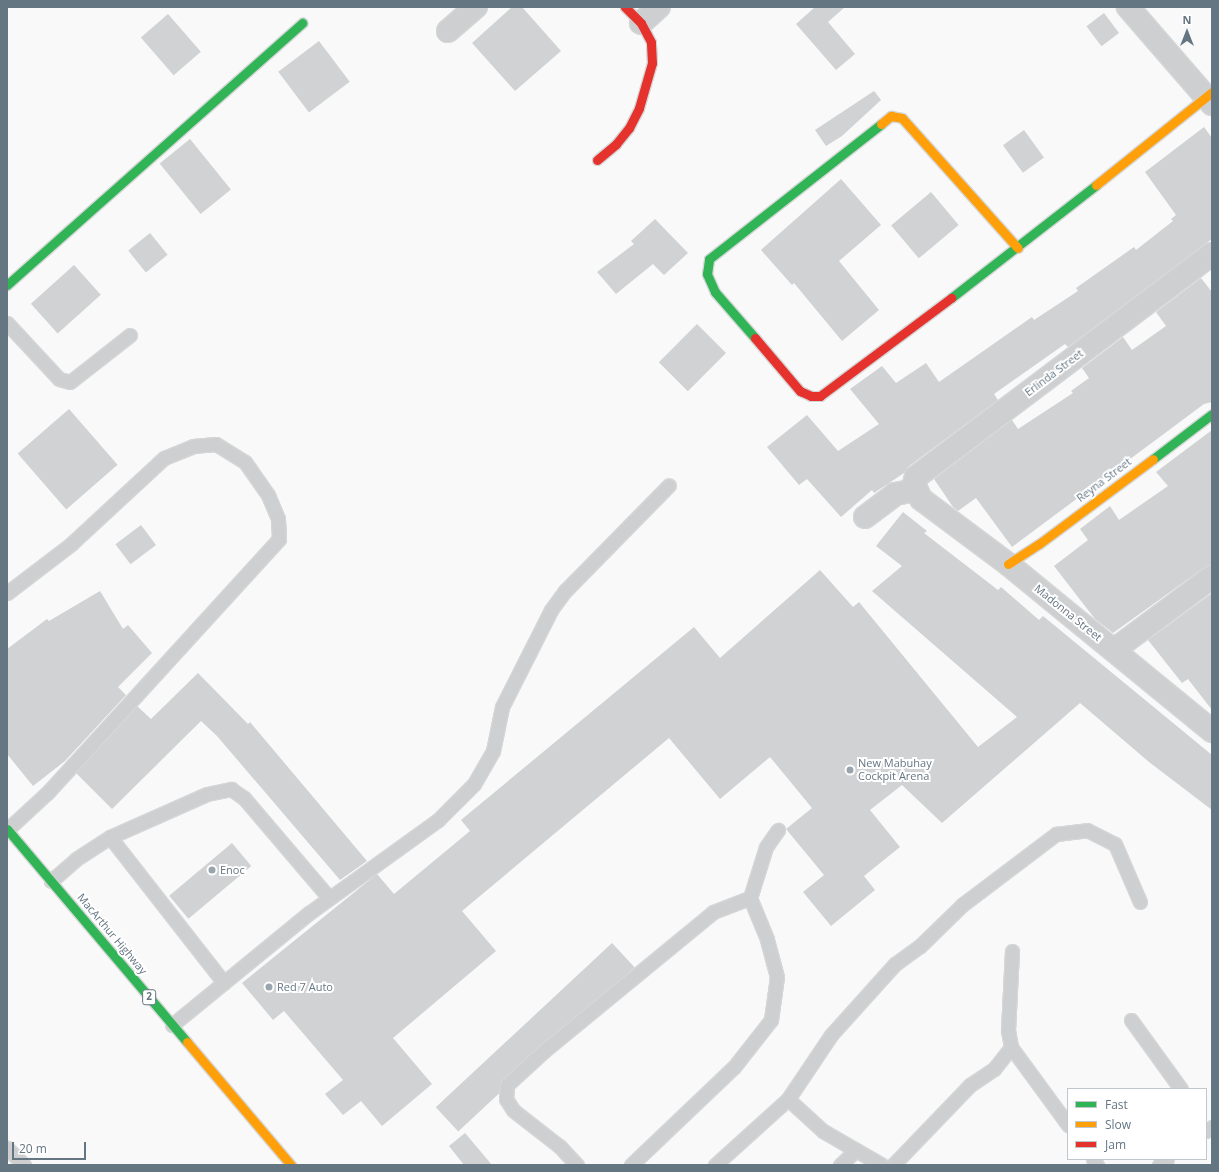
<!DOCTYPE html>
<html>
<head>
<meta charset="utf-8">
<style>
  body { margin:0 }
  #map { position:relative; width:1219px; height:1172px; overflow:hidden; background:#f9f9f9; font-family:"Open Sans",sans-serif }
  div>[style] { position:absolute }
  .building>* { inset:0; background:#d0d2d3; transform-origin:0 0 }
  .roads { filter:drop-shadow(1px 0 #d5d6d7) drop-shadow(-1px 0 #d5d6d7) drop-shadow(0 1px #d5d6d7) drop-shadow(0 -1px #d5d6d7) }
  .lane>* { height:13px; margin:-6.5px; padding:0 6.5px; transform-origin:6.5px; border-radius:6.5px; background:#cecfd0 }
  .street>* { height:22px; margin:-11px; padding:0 11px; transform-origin:11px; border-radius:11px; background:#cecfd0 }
  .fast>* { height:9px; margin:-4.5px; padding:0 4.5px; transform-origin:4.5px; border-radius:4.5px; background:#30b455 }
  .slow>* { height:9px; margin:-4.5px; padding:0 4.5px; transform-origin:4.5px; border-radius:4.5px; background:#ff9f0a }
  .jam>* { height:9px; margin:-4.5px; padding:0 4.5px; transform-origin:4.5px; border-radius:4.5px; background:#e5322d }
  .dots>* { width:11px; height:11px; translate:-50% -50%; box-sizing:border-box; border:2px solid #fff; border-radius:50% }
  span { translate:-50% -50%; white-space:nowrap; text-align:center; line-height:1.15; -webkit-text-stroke:4px #fff; paint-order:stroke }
  .shield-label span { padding:1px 3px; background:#fff; border:1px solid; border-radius:3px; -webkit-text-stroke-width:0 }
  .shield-label { font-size:10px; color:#657683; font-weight:700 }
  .street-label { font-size:11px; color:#657683 }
  .poi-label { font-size:11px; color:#657683 }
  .left { translate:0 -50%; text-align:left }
  .frame { position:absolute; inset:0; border:8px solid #657683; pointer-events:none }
  .legend { position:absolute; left:1067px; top:1088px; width:140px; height:72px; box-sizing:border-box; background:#fff; border:1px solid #c1c8cd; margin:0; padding:5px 7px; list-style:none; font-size:12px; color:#657683 }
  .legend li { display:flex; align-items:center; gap:8px; height:20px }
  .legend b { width:20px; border:1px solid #c1c8cd }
  .north { position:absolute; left:1167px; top:12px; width:40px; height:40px; -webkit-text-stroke:3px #fff; paint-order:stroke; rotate:0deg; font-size:11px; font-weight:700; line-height:16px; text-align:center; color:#657683 }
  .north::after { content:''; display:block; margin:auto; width:14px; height:18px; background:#657683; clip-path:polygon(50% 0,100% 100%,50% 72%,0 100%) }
  .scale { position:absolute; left:12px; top:1142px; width:74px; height:18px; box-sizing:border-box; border:2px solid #657683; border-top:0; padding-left:5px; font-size:12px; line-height:14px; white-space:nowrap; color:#657683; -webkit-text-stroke:3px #fff; paint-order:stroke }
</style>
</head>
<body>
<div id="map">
  <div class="building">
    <div style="clip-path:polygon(512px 7px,522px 7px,561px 51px,515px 91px,472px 43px)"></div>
    <div style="clip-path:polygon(815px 7px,845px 7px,828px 22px,855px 54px,836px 70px,796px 24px)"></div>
    <div style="left:1104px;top:13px;width:25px;height:22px;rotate:53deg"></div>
    <div style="left:168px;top:14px;width:50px;height:36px;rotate:49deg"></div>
    <div style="left:319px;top:41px;width:51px;height:51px;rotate:53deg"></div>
    <div style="clip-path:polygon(874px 91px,881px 100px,842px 136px,826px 146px,815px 130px)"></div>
    <div style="clip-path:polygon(1204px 127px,1212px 138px,1212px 239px,1068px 347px,1065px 344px,994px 394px,998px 400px,908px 467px,904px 473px,874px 493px,872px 490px,841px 517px,807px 479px,799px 485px,767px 447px,807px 415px,838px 451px,879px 424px,850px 389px,882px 366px,896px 383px,926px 363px,939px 382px,1032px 317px,1034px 320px,1078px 291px,1076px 288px,1134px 247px,1136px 250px,1173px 221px,1171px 219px,1176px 215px,1145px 172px)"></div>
    <div style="left:1024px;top:130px;width:34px;height:26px;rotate:54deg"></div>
    <div style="left:190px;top:139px;width:65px;height:39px;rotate:51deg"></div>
    <div style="clip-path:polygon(841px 179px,881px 225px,839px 261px,879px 310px,842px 341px,794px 283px,792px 285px,761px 250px)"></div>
    <div style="left:931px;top:192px;width:43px;height:52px;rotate:50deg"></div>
    <div style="clip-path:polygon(655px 219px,688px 253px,664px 275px,653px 264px,616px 294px,597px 272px,634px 244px,631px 241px)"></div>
    <div style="left:150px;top:233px;width:28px;height:28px;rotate:51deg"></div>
    <div style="left:74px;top:265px;width:40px;height:58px;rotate:48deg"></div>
    <div style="clip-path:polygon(1201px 278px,1212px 292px,1212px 402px,1204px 404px,1012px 547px,976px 498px,958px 511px,953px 507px,934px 479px,1012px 420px,1018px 429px,1073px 393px,1071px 391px,1089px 378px,1082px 368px,1123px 337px,1132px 350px,1166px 326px,1156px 312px)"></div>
    <div style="left:697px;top:324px;width:41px;height:54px;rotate:45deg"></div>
    <div style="left:69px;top:409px;width:74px;height:68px;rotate:49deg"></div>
    <div style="clip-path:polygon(1212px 430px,1212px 565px,1205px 567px,1113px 633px,1095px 619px,1054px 566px,1088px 540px,1080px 529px,1110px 506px,1119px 520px,1168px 486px,1156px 472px)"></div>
    <div style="clip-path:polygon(903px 512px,927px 531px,924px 533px,998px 590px,1001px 587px,1039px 620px,1043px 616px,1212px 755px,1212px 810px,1149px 762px,1080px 703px,942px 823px,902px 785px,870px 810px,900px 847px,864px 876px,875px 890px,831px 926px,803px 892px,824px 875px,786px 829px,812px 808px,770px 757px,720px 799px,669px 738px,462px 911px,496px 951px,393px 1038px,432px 1084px,382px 1126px,361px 1101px,343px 1115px,325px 1094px,343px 1080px,284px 1011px,273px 1020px,242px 983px,377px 874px,394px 894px,470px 831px,461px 820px,694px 627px,720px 658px,820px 570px,853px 607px,859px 602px,978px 747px,1017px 717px,872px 591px,902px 566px,876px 546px)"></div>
    <div style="left:141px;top:525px;width:25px;height:32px;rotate:53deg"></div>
    <div style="clip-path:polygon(100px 591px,123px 629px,128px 625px,152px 653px,118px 687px,126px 695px,65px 761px,33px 786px,7px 754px,7px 649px,47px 619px,49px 621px)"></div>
    <div style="clip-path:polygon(1212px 593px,1212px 710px,1188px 679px,1182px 683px,1148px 640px)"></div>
    <div style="clip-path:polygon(198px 673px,248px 724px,250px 722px,367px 861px,340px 880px,217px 736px,201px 721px,112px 809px,76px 773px,137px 706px,151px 719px)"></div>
    <div style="left:232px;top:843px;width:30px;height:82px;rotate:50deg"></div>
    <div style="left:612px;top:943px;width:33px;height:241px;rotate:47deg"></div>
    <div style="clip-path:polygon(465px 1133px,492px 1165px,464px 1165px,449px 1146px)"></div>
  </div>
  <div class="roads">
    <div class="lane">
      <div style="left:7px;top:323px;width:76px;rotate:47.1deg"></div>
      <div style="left:59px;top:379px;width:11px;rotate:15deg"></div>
      <div style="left:70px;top:382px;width:76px;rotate:-38.1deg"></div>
      <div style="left:7px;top:593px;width:81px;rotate:-37.4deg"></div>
      <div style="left:71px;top:544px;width:127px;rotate:-42.8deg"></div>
      <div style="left:164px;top:458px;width:31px;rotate:-22deg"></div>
      <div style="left:193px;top:446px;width:23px;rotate:-5deg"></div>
      <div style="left:216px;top:444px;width:34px;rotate:32deg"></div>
      <div style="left:245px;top:462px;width:40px;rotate:55.1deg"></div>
      <div style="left:268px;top:495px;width:26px;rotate:67deg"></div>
      <div style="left:278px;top:519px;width:20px;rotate:87deg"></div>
      <div style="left:279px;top:539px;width:343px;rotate:132.4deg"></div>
      <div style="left:48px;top:792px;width:56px;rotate:137.2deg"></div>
      <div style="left:110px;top:837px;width:185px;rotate:52deg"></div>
      <div style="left:51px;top:881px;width:33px;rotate:-41deg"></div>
      <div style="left:76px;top:859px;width:40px;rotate:-32.9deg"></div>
      <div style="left:110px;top:837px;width:106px;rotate:-23.9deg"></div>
      <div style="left:207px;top:794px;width:25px;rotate:-12deg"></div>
      <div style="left:231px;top:789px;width:16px;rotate:35deg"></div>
      <div style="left:244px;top:798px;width:131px;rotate:49.6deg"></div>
      <div style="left:1131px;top:1020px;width:85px;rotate:54.1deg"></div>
      <div style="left:172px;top:1025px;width:177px;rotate:-39.3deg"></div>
      <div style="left:309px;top:913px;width:159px;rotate:-35.8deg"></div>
      <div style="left:438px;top:820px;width:51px;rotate:-45deg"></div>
      <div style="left:474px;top:784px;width:38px;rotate:-60deg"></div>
      <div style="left:493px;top:751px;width:45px;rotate:-78.4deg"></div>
      <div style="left:502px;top:707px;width:109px;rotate:-63.2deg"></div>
      <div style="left:551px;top:610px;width:24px;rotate:-54deg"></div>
      <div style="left:565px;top:591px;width:148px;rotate:-45.5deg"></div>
      <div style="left:1011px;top:1047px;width:97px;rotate:53.8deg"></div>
      <div style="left:788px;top:1099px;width:47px;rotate:42.4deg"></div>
      <div style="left:823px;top:1131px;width:68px;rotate:30deg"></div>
      <div style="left:1206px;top:1131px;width:7px;rotate:-34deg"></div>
      <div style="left:7px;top:1148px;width:24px;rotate:45deg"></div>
      <div style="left:1093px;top:1159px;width:7px;rotate:56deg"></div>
      <div style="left:577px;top:1165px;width:26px;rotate:-133deg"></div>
      <div style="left:559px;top:1146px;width:58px;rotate:-142deg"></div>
      <div style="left:513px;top:1110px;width:13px;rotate:-122deg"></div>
      <div style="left:506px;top:1099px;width:14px;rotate:-86deg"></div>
      <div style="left:507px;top:1085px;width:50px;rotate:-42.6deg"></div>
      <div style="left:544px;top:1051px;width:219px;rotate:-39.4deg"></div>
      <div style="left:713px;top:912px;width:40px;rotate:-21deg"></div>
      <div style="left:631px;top:1165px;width:142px;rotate:-43.6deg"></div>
      <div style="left:734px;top:1067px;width:60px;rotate:-51.8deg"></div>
      <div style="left:771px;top:1020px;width:43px;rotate:-82.1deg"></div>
      <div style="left:777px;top:977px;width:39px;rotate:-105deg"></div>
      <div style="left:767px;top:939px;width:44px;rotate:-112.5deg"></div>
      <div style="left:750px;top:898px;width:53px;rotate:-72.6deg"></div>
      <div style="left:766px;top:847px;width:21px;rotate:-55deg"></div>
      <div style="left:715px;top:1165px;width:98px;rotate:-42.1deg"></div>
      <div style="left:788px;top:1099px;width:77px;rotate:-56.1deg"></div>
      <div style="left:831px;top:1035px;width:96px;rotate:-48deg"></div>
      <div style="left:895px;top:964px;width:31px;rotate:-36deg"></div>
      <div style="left:920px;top:946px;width:59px;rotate:-44.3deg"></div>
      <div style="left:962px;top:905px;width:118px;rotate:-37.1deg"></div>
      <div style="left:1056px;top:834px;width:31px;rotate:-7deg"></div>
      <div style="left:1087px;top:830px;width:31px;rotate:27deg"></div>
      <div style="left:1115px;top:844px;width:63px;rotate:66.7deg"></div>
      <div style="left:840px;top:1165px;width:22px;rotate:-43deg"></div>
      <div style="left:893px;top:1165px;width:111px;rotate:-46.1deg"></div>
      <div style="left:970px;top:1085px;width:29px;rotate:-34deg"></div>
      <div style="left:994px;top:1069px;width:28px;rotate:-52deg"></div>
      <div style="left:1011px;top:1047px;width:17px;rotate:-100deg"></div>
      <div style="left:1008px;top:1030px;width:79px;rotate:-87.1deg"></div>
      <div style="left:1159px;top:1165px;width:10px;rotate:-37deg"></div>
    </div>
    <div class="street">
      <div style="left:1128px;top:7px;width:128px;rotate:49.1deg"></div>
      <div style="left:641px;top:23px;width:24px;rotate:-42deg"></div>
      <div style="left:448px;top:31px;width:37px;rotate:-41deg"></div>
      <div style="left:1212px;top:254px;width:371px;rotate:143deg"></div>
      <div style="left:916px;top:477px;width:7px;rotate:106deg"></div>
      <div style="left:914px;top:484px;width:17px;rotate:65deg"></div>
      <div style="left:921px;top:499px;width:109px;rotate:36.8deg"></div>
      <div style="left:1008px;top:564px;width:264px;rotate:39.3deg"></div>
      <div style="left:865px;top:517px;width:38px;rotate:-37deg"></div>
      <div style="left:895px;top:494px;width:20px;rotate:-11deg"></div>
      <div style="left:1114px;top:650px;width:122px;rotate:-36.7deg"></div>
    </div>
    <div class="fast">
      <div style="left:7px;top:285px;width:395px;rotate:-41.6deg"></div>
      <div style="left:951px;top:298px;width:184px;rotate:-37.9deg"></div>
      <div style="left:755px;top:338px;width:61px;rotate:-131deg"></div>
      <div style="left:715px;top:292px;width:20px;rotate:-114deg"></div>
      <div style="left:707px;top:274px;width:15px;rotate:-82deg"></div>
      <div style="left:709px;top:259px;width:219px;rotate:-38.1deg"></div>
      <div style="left:1153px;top:459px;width:74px;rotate:-37.3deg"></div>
      <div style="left:7px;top:829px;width:279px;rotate:49.8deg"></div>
    </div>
    <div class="slow">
      <div style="left:881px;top:124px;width:13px;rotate:-39deg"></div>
      <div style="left:891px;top:116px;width:11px;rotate:10deg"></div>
      <div style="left:902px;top:118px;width:174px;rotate:48.3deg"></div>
      <div style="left:1096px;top:185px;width:149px;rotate:-38.7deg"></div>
      <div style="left:1008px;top:564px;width:37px;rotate:-33deg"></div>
      <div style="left:1039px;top:544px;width:142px;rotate:-36.7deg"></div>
      <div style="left:187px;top:1042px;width:161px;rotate:49.8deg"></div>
    </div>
    <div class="jam">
      <div style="left:597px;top:160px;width:25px;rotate:-40deg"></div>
      <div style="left:616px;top:144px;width:21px;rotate:-51deg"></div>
      <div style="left:629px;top:128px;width:22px;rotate:-63deg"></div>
      <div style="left:639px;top:108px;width:47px;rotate:-73.9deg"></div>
      <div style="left:652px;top:63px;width:21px;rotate:-93deg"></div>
      <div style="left:651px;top:42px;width:21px;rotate:-118deg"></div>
      <div style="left:641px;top:23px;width:23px;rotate:-135deg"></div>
      <div style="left:755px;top:338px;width:70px;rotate:49.7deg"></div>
      <div style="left:800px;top:391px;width:12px;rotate:24deg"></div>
      <div style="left:811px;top:396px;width:9px"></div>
      <div style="left:820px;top:396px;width:164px;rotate:-36.8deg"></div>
    </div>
  </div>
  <div class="dots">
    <div style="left:850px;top:770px;background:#99a4ac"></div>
    <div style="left:212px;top:870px;background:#99a4ac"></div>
    <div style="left:269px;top:987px;background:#99a4ac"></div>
  </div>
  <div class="shield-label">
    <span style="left:149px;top:997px">2</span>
  </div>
  <div class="street-label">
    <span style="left:1054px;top:373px;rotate:-37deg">Erlinda Street</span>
    <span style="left:1104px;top:480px;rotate:-37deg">Reyna Street</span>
    <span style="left:1068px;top:613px;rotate:39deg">Madonna Street</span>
    <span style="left:112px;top:934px;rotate:50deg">MacArthur Highway</span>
  </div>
  <div class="poi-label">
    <span class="left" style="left:858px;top:770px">New Mabuhay<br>Cockpit Arena</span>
    <span class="left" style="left:220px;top:870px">Enoc</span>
    <span class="left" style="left:277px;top:987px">Red 7 Auto</span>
  </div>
  <div class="frame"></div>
  <ul class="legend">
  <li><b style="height:5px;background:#30b455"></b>Fast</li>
  <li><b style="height:5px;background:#ff9f0a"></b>Slow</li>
  <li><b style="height:5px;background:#e5322d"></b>Jam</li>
  </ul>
  <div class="north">N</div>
  <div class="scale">20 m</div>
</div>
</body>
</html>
